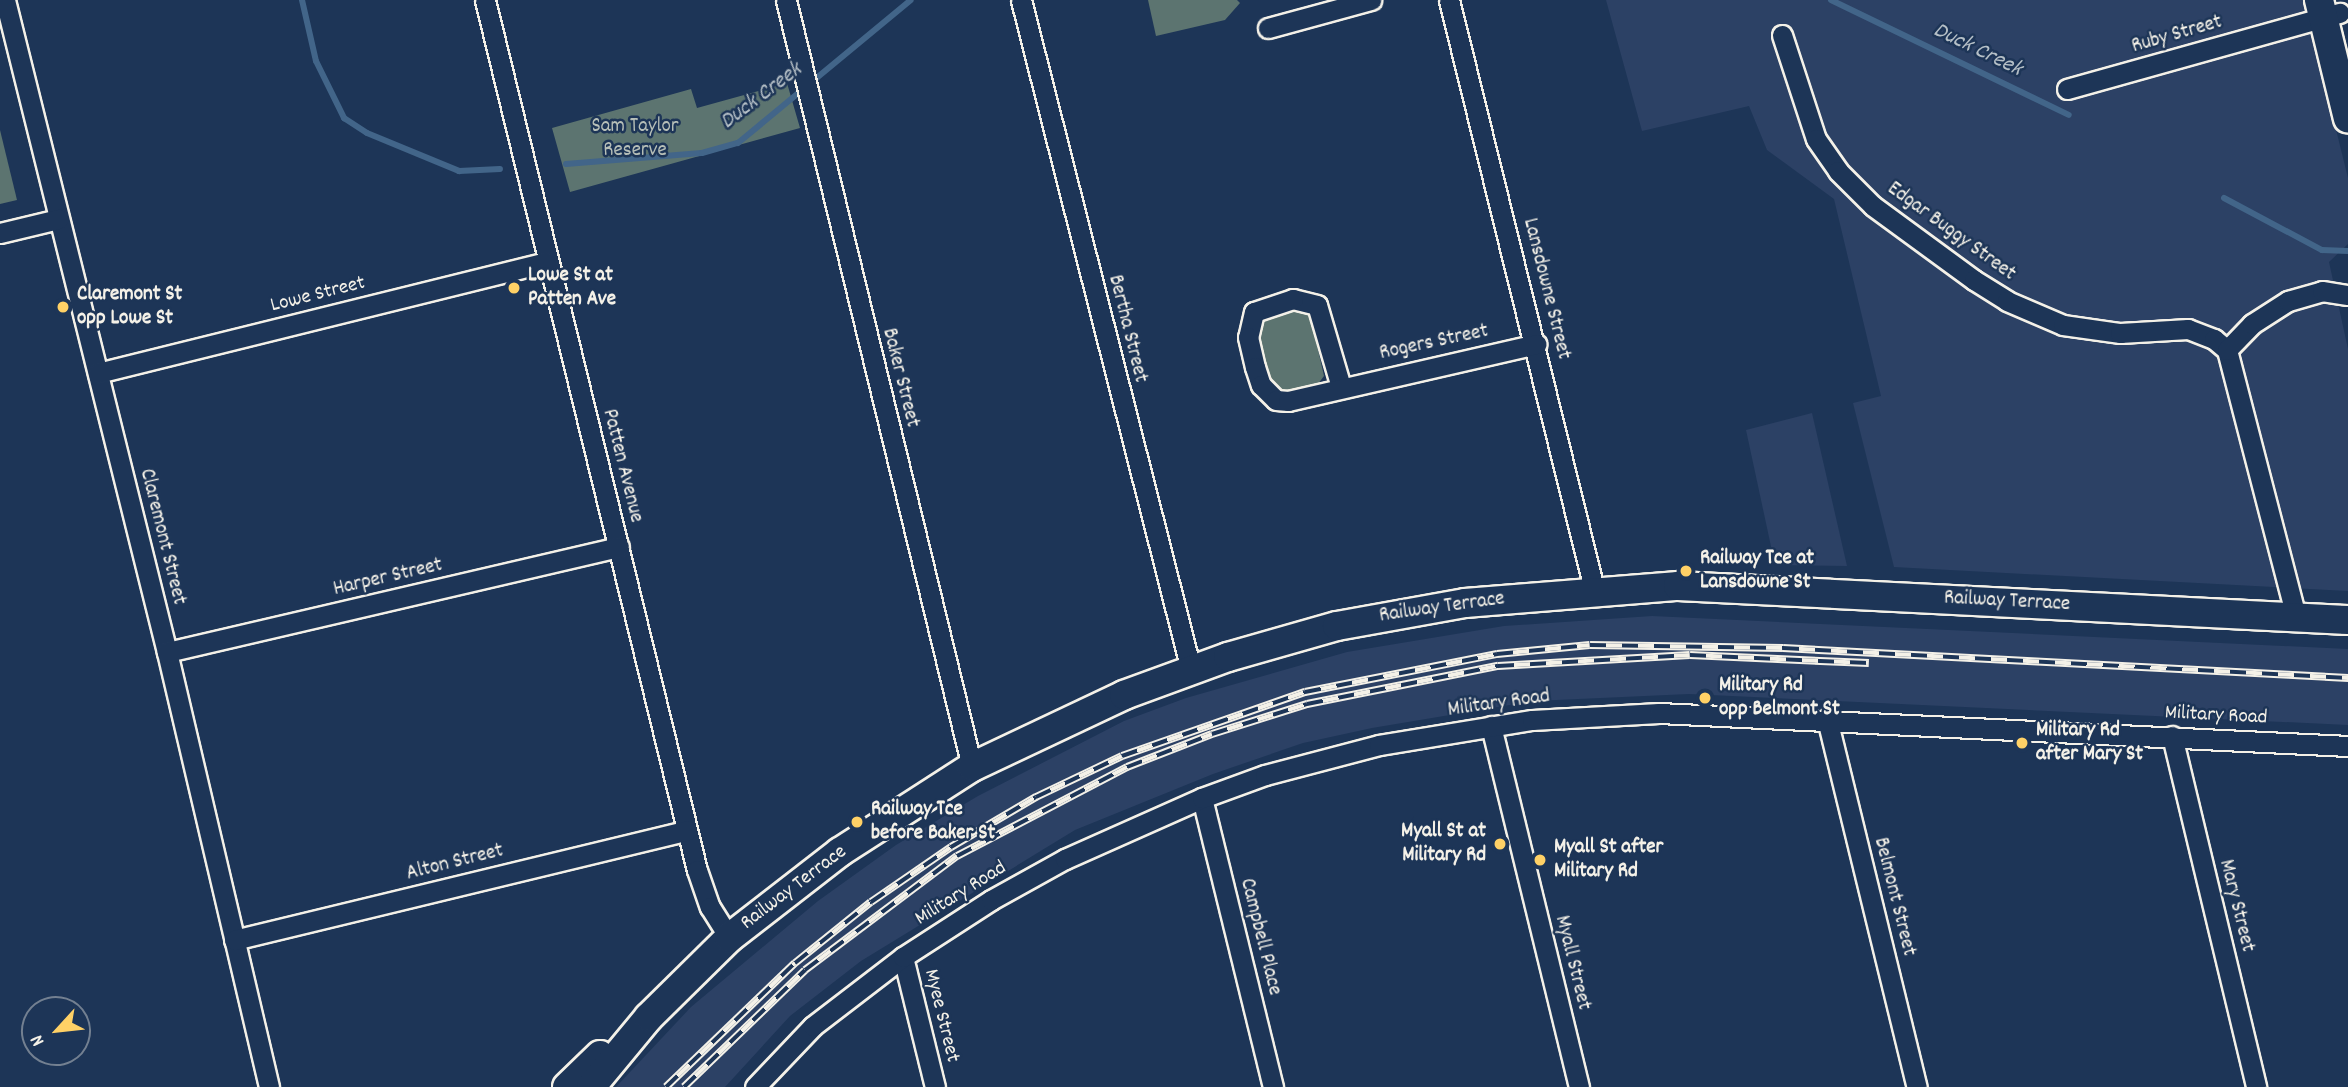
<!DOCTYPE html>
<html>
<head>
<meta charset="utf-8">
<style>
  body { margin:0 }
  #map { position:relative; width:2348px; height:1087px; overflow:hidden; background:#1d3557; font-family:Dekko,sans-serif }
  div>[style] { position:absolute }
  .built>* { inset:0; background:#2c4165 }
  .green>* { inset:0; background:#5c7470 }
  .stream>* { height:6px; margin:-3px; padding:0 3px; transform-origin:3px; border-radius:3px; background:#426589 }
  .roads { filter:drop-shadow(2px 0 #f4f1e8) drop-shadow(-2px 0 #f4f1e8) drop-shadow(0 2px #f4f1e8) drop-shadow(0 -2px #f4f1e8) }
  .street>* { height:19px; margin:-9.5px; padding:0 9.5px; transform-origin:9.5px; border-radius:9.5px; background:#1d3557 }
  .secondary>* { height:28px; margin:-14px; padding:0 14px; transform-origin:14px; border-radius:14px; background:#1d3557 }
  .rail>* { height:8px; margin-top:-4px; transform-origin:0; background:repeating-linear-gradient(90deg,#1d3557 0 16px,#f4f1e8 0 32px); box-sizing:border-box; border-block:2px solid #f4f1e8 }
  .dots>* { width:19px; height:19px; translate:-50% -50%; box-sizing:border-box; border:4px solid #1d3557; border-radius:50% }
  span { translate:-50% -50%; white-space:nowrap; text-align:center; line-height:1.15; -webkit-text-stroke:5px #1d3557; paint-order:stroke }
  .street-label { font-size:21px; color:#f4f1e8 }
  .park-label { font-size:21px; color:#b7bfb8 }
  .poi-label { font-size:21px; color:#f4f1e8; font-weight:700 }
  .left { translate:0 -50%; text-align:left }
  .right { translate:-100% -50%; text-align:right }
  .water-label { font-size:23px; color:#b6c0c7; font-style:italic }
  .north { position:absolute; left:21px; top:996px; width:70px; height:70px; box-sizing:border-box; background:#1d3557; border:2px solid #738091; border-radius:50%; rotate:243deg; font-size:19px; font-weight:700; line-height:28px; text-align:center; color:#f4f1e8 }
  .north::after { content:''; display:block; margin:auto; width:24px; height:32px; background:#ffd166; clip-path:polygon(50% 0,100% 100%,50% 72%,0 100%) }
</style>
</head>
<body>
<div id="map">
  <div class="built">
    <div style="clip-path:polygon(1606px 0,2304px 0,2348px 178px,2348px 244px,2329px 262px,2348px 349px,2348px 591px,1894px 567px,1853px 403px,1881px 396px,1834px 199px,1767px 150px,1749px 106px,1642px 131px)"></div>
    <div style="clip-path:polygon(1812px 413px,1847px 566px,1775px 565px,1746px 430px)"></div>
    <div style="clip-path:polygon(1652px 616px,2348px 649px,2348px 725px,1689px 694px,1534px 701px,1372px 728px,1303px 743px,1213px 774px,1075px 830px,861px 961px,790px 1016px,725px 1087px,616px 1087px,691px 1007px,818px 901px,896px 845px,978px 796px,1124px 721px,1186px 698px,1347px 652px,1504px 626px)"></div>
  </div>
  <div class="green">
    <div style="clip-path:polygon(1148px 0,1237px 0,1240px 3px,1225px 20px,1156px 36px)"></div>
    <div style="clip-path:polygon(787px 83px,800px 128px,570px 192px,552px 128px,691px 89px,697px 108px)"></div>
    <div style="clip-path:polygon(0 130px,17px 200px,0 204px)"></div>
    <div style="clip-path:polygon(1297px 309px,1310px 314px,1324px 376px,1318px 384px,1281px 392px,1272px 385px,1258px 332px,1261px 320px)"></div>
  </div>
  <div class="stream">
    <div style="left:302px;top:0;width:63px;rotate:77.1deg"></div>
    <div style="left:316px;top:61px;width:64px;rotate:63.8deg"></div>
    <div style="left:344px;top:118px;width:27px;rotate:33deg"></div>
    <div style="left:367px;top:133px;width:100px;rotate:22.4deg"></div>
    <div style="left:459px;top:171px;width:41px;rotate:-2.8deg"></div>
    <div style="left:1831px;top:0;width:264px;rotate:25.8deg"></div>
    <div style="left:566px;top:164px;width:136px;rotate:-4.6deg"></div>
    <div style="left:702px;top:153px;width:37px;rotate:-16deg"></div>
    <div style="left:738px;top:143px;width:224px;rotate:-39.6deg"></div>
    <div style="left:2224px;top:198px;width:111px;rotate:28deg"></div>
    <div style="left:2322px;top:250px;width:26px;rotate:2deg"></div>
  </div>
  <div class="roads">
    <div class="street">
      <div style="left:5px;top:0;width:672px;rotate:76.05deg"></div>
      <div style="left:167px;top:652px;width:447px;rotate:76.8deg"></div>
      <div style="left:485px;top:0;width:895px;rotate:76.31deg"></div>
      <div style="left:697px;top:870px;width:39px;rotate:71deg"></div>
      <div style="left:710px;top:907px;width:36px;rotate:58deg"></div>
      <div style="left:786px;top:0;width:789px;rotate:76.37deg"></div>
      <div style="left:1021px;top:0;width:691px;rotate:75.76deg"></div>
      <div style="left:1449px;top:0;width:607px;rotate:76.17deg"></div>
      <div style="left:1268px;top:28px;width:107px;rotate:-15.2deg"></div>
      <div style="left:1782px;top:35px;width:109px;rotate:71.9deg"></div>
      <div style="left:1816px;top:139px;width:39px;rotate:55deg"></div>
      <div style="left:1838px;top:171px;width:49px;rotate:45deg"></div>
      <div style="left:1873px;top:206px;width:125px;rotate:36.2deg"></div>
      <div style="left:1974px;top:280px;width:39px;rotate:32deg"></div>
      <div style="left:2007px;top:301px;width:61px;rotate:23.2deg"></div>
      <div style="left:2063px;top:325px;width:58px;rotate:8deg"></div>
      <div style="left:2120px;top:333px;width:68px;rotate:-3.4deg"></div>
      <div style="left:2188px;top:329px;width:28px;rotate:21deg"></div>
      <div style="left:2214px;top:339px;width:17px;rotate:40deg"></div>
      <div style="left:2227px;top:350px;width:275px;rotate:75.5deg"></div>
      <div style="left:2067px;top:89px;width:283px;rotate:-15.6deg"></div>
      <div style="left:0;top:233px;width:60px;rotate:-13.6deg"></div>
      <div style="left:2227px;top:350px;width:36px;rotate:-46deg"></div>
      <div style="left:2252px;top:324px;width:43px;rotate:-32.6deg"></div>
      <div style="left:2288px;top:301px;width:35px;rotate:-16deg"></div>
      <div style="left:2322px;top:291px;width:26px;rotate:9deg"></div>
      <div style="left:98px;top:373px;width:463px;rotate:-13.9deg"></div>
      <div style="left:1341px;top:387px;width:85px;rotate:-106.3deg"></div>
      <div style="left:1317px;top:305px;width:25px;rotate:-166deg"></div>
      <div style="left:1293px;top:299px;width:41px;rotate:161.6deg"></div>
      <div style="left:1254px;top:312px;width:26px;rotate:103deg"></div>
      <div style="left:1248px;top:337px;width:31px;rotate:77deg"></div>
      <div style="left:1255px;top:367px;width:19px;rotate:72deg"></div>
      <div style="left:1261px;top:385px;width:21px;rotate:45deg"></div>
      <div style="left:1276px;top:400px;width:12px;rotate:5deg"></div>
      <div style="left:1288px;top:401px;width:255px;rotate:-12.9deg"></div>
      <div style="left:167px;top:652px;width:464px;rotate:-13.1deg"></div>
      <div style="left:1827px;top:719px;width:379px;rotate:76.3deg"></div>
      <div style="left:1491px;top:726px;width:372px;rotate:76.3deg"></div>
      <div style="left:2172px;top:736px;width:361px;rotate:76.5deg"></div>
      <div style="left:1202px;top:798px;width:298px;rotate:76.2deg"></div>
      <div style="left:234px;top:940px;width:466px;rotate:-13.6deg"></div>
      <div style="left:903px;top:957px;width:134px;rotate:76.2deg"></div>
      <div style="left:755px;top:1087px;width:84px;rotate:-46.4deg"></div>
      <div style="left:813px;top:1026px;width:113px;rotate:-37.5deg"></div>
      <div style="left:903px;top:957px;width:105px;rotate:-32.9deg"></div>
      <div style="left:991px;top:900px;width:85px;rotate:-29deg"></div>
      <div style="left:1065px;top:859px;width:150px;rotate:-24deg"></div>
      <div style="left:1202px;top:798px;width:67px;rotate:-20.1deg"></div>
      <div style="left:1265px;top:775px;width:118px;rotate:-14.7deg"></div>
      <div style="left:1379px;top:745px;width:155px;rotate:-9.3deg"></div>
      <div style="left:1532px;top:720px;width:127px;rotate:-3.2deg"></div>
      <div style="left:1659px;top:713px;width:690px;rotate:2.74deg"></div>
    </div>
    <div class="secondary">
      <div style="left:2319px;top:0;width:122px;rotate:76.3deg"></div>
      <div style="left:567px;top:1087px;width:46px;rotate:-44.1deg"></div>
      <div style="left:591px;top:1087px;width:91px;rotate:-50.4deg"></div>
      <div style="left:649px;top:1017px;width:112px;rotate:-44.6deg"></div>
      <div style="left:729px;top:938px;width:140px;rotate:-37.8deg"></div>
      <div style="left:840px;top:852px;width:157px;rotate:-32.8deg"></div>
      <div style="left:972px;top:767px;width:168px;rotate:-25.3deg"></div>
      <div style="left:1124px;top:695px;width:111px;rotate:-20.1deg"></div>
      <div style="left:1228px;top:657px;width:113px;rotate:-15.9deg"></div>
      <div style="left:1337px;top:626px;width:130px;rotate:-10.2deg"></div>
      <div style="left:1465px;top:603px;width:214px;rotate:-4.6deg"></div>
      <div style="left:1678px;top:586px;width:671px;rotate:2.91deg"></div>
    </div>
  </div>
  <div class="rail">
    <div style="left:666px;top:1087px;width:179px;rotate:-43.9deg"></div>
    <div style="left:795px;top:963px;width:97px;rotate:-38.8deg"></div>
    <div style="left:871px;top:902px;width:97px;rotate:-34.5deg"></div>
    <div style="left:951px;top:847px;width:99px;rotate:-30.5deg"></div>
    <div style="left:1036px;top:797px;width:95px;rotate:-25.5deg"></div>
    <div style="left:1122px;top:756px;width:194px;rotate:-19.3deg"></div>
    <div style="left:1305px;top:692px;width:196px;rotate:-11.2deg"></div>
    <div style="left:1497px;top:654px;width:93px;rotate:-5.5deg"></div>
    <div style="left:1590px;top:645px;width:193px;rotate:0.9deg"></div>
    <div style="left:1783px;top:648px;width:566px;rotate:3.04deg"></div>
    <div style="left:684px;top:1087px;width:168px;rotate:-44deg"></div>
    <div style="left:805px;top:970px;width:190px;rotate:-36.9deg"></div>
    <div style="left:957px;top:856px;width:192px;rotate:-27.6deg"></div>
    <div style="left:1127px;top:767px;width:91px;rotate:-21.2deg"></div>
    <div style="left:1212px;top:734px;width:100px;rotate:-17.5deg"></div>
    <div style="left:1307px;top:704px;width:195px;rotate:-11.3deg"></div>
    <div style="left:1498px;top:666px;width:192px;rotate:-3.3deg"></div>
    <div style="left:1690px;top:655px;width:179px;rotate:2.6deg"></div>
  </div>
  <div class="dots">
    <div style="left:514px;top:288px;background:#ffd166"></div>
    <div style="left:63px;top:307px;background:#ffd166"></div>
    <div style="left:1686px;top:571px;background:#ffd166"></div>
    <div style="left:1705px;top:698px;background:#ffd166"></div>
    <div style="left:2022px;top:743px;background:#ffd166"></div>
    <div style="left:857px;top:822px;background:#ffd166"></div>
    <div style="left:1500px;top:844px;background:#ffd166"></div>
    <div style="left:1540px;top:860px;background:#ffd166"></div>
  </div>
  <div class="street-label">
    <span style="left:2177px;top:35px;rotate:-16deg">Ruby Street</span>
    <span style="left:1951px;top:232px;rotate:36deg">Edgar Buggy Street</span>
    <span style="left:1546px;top:289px;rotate:76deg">Lansdowne Street</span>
    <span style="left:318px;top:295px;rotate:-14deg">Lowe Street</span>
    <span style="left:1127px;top:329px;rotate:76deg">Bertha Street</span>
    <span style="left:1434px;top:343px;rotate:-12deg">Rogers Street</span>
    <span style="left:900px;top:378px;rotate:76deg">Baker Street</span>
    <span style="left:622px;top:466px;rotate:76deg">Patten Avenue</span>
    <span style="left:162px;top:537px;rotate:76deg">Claremont Street</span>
    <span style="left:388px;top:578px;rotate:-13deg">Harper Street</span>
    <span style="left:2007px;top:602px;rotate:3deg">Railway Terrace</span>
    <span style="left:1442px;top:608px;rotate:-8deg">Railway Terrace</span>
    <span style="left:1499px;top:704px;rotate:-8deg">Military Road</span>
    <span style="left:2216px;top:716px;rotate:3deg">Military Road</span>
    <span style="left:455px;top:863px;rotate:-14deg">Alton Street</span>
    <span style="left:794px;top:888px;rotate:-37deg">Railway Terrace</span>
    <span style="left:961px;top:894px;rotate:-32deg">Military Road</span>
    <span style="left:1894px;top:897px;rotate:76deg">Belmont Street</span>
    <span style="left:2236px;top:906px;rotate:76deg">Mary Street</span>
    <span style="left:1260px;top:937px;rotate:76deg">Campbell Place</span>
    <span style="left:1572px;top:963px;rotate:76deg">Myall Street</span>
    <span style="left:941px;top:1016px;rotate:76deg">Myee Street</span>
  </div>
  <div class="park-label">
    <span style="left:635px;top:139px">Sam Taylor<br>Reserve</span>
  </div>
  <div class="poi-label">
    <span class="left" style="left:528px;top:288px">Lowe St at<br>Patten Ave</span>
    <span class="left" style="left:77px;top:307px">Claremont St<br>opp Lowe St</span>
    <span class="left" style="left:1700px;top:571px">Railway Tce at<br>Lansdowne St</span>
    <span class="left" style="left:1719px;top:698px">Military Rd<br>opp Belmont St</span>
    <span class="left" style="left:2036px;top:743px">Military Rd<br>after Mary St</span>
    <span class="left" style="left:871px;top:822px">Railway Tce<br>before Baker St</span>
    <span class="right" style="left:1486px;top:844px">Myall St at<br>Military Rd</span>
    <span class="left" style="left:1554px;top:860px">Myall St after<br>Military Rd</span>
  </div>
  <div class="water-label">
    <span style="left:1977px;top:51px;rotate:26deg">Duck Creek</span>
    <span style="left:762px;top:97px;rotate:-37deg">Duck Creek</span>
  </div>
  <div class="north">N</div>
</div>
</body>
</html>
